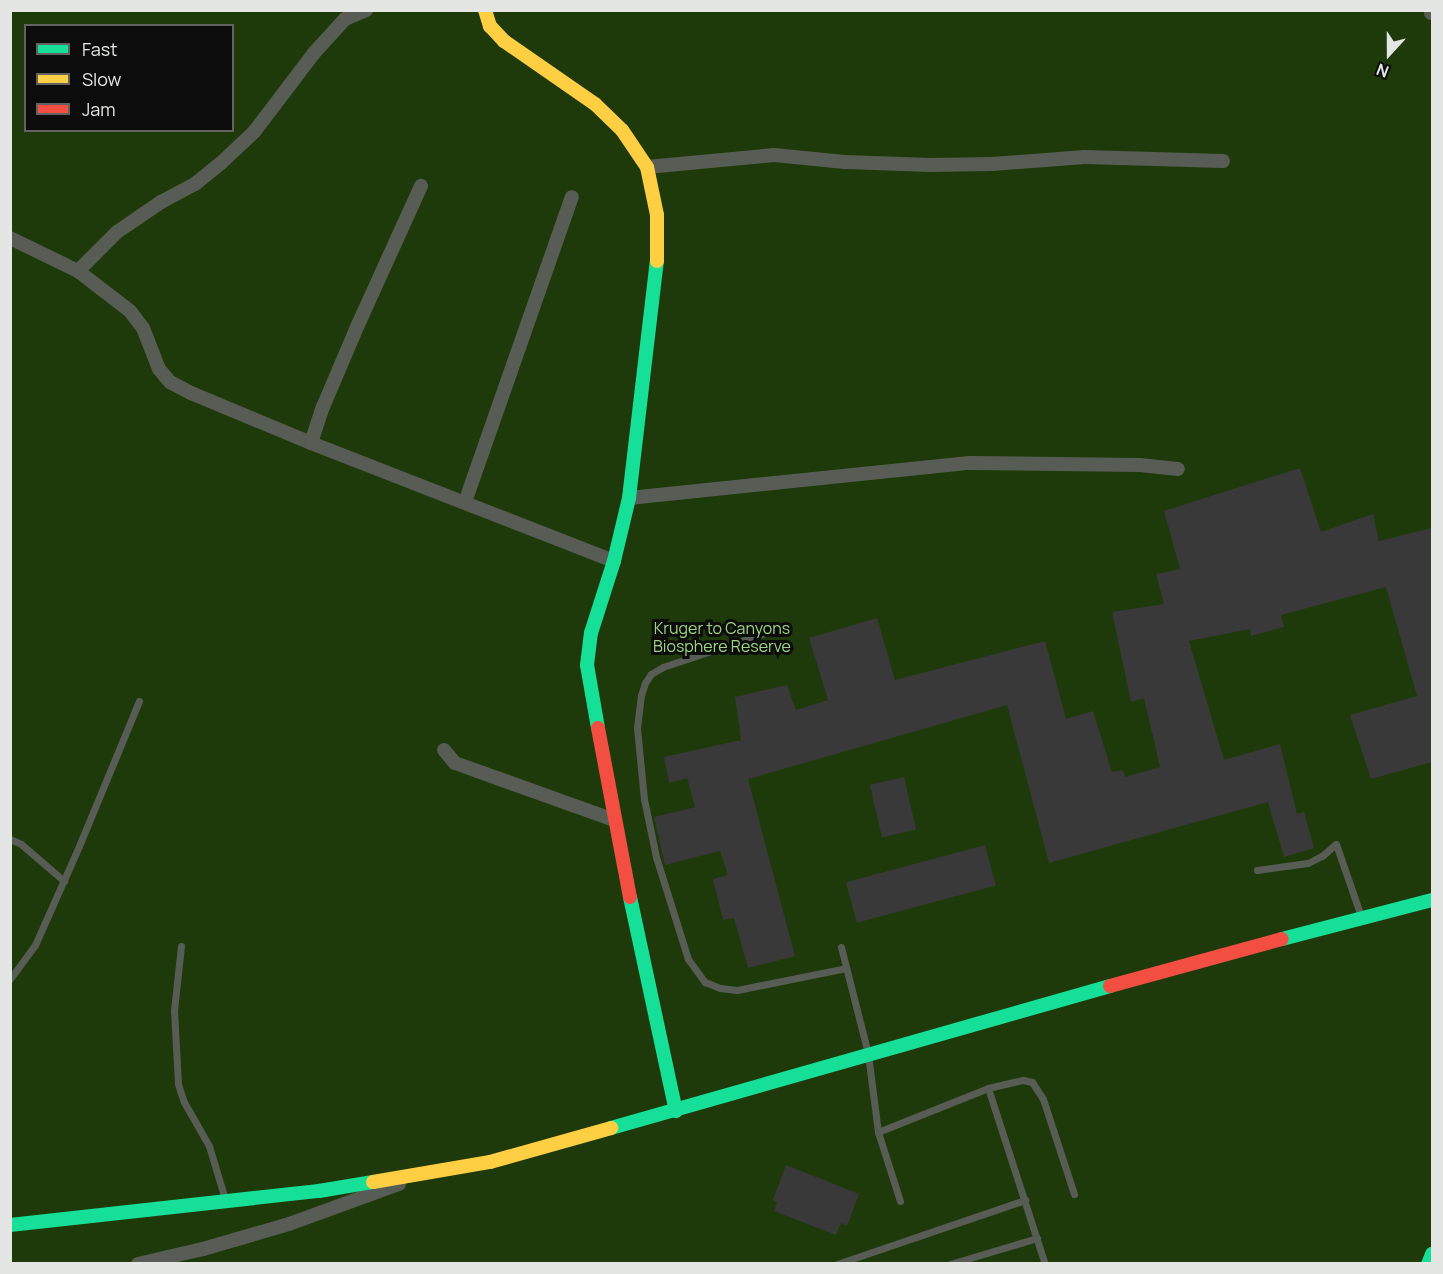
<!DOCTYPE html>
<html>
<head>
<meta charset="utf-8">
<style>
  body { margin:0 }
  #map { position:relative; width:1443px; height:1274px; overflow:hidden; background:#212221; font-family:Manrope,sans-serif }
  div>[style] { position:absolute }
  .green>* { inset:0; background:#1e3a0a }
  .building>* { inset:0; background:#383938; transform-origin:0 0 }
  .lane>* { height:7px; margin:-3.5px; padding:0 3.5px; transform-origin:3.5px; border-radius:3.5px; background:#575c54 }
  .street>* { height:14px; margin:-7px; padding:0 7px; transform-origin:7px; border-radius:7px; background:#575c54 }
  .fast>* { height:14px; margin:-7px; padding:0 7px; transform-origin:7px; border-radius:7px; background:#16e098 }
  .slow>* { height:14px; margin:-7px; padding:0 7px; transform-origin:7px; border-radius:7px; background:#ffcf43 }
  .jam>* { height:14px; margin:-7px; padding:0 7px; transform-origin:7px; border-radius:7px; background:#f24e42 }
  span { translate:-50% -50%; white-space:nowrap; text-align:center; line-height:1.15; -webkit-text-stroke:6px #0b0c0b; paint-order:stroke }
  .park-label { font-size:16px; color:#9ed580 }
  .frame { position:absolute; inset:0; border:12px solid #e4e6e3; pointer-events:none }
  .legend { position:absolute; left:24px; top:24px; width:210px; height:108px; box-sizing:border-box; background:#0b0c0b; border:2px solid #626361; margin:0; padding:8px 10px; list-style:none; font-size:18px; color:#e4e6e3 }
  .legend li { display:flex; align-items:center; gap:12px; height:30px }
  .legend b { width:30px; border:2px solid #626361 }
  .north { position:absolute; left:1359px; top:24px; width:60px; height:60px; -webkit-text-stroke:4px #0b0c0b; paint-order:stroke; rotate:201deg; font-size:16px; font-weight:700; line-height:24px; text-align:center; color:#e4e6e3 }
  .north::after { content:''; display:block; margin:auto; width:21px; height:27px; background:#e4e6e3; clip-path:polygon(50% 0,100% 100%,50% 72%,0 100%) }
</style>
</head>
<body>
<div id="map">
  <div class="green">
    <div style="clip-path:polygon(evenodd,11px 11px,1432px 11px,1432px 1263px,11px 1263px,11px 11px,26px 26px,232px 26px,232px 130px,26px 130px,26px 26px)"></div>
  </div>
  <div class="building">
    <div style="clip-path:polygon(1300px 468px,1321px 532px,1373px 514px,1379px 541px,1432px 528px,1432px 762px,1371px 779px,1350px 715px,1417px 696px,1386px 587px,1281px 615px,1284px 627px,1251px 636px,1250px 629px,1189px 641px,1224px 760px,1280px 744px,1297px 814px,1304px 812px,1314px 848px,1284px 857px,1268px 802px,1049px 863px,1007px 705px,748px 779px,795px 956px,748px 968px,734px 918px,723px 920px,713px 879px,728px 875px,720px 851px,665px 865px,654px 817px,695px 807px,687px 778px,669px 783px,664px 757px,741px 740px,735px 697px,787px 685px,796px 710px,828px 700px,809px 638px,877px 618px,895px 680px,1045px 641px,1066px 719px,1093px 711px,1112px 772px,1123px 770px,1125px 777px,1160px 767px,1144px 698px,1131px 702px,1112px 612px,1164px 604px,1156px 574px,1180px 569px,1164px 511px)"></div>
    <div style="left:904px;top:777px;width:54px;height:35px;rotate:77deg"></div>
    <div style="left:985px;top:845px;width:42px;height:144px;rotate:75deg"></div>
    <div style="clip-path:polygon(786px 1165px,859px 1194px,847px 1226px,841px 1223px,836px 1235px,774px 1211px,777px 1202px,773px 1200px)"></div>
  </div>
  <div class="lane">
    <div style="left:771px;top:631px;width:114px;rotate:161.6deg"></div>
    <div style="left:663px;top:667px;width:14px;rotate:150deg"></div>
    <div style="left:651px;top:674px;width:11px;rotate:124deg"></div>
    <div style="left:645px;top:683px;width:13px;rotate:108deg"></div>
    <div style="left:641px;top:695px;width:33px;rotate:97deg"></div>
    <div style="left:637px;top:728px;width:71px;rotate:84.4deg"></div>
    <div style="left:644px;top:799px;width:59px;rotate:78.3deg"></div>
    <div style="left:656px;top:857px;width:107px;rotate:72.6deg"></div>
    <div style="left:688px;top:959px;width:29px;rotate:54deg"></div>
    <div style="left:705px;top:982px;width:16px;rotate:22deg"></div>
    <div style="left:720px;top:988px;width:17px;rotate:7deg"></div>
    <div style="left:737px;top:990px;width:111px;rotate:-11.4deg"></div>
    <div style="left:10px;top:839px;width:12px;rotate:24deg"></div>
    <div style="left:21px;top:844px;width:57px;rotate:40.7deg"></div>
    <div style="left:1257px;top:870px;width:51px;rotate:-7.8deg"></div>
    <div style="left:1308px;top:863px;width:16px;rotate:-27deg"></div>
    <div style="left:1322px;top:856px;width:18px;rotate:-41deg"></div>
    <div style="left:1336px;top:844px;width:76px;rotate:70.9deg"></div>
    <div style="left:181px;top:946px;width:64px;rotate:96.2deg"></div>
    <div style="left:174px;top:1010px;width:74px;rotate:86.9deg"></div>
    <div style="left:178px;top:1084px;width:19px;rotate:72deg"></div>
    <div style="left:184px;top:1102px;width:51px;rotate:60.4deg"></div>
    <div style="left:209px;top:1146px;width:55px;rotate:73.2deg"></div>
    <div style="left:841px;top:947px;width:110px;rotate:75.8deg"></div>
    <div style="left:868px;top:1054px;width:79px;rotate:82.7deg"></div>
    <div style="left:10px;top:979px;width:42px;rotate:-53.7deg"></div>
    <div style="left:35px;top:945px;width:108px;rotate:-66deg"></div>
    <div style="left:79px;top:846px;width:157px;rotate:-67.5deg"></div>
    <div style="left:988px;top:1088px;width:185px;rotate:72.1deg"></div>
    <div style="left:900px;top:1201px;width:72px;rotate:-107.7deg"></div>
    <div style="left:878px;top:1132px;width:118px;rotate:-21.8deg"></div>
    <div style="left:988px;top:1088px;width:36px;rotate:-13deg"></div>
    <div style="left:1023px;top:1080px;width:9px;rotate:13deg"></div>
    <div style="left:1032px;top:1082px;width:20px;rotate:57deg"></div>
    <div style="left:1043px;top:1099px;width:100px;rotate:71.9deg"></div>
    <div style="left:837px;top:1264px;width:199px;rotate:-18.8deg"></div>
    <div style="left:950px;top:1264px;width:91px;rotate:-16.6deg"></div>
  </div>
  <div class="street">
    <div style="left:1431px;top:13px;width:1px"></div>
    <div style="left:647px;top:167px;width:128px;rotate:-5.4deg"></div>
    <div style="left:774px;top:155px;width:71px;rotate:5.6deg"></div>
    <div style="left:845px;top:162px;width:86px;rotate:2deg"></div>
    <div style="left:931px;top:165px;width:61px;rotate:-0.9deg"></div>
    <div style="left:992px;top:164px;width:93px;rotate:-4.3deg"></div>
    <div style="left:1085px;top:157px;width:138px;rotate:1.7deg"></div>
    <div style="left:10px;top:238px;width:76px;rotate:25.9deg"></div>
    <div style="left:78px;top:271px;width:66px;rotate:37.6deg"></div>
    <div style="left:130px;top:311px;width:21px;rotate:53deg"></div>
    <div style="left:143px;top:328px;width:44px;rotate:68.7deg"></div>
    <div style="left:159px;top:369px;width:17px;rotate:50deg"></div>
    <div style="left:170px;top:382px;width:24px;rotate:28deg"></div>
    <div style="left:191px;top:393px;width:130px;rotate:22.6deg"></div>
    <div style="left:311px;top:443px;width:325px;rotate:21.3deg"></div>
    <div style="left:78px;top:271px;width:55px;rotate:-45deg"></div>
    <div style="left:117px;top:232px;width:53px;rotate:-34.3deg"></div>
    <div style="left:161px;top:202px;width:38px;rotate:-28deg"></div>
    <div style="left:195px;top:184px;width:33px;rotate:-39deg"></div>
    <div style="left:221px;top:163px;width:45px;rotate:-43.2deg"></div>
    <div style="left:254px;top:132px;width:99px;rotate:-52.8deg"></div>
    <div style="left:314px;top:53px;width:46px;rotate:-47.6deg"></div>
    <div style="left:345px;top:19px;width:23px;rotate:-23deg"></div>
    <div style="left:311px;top:443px;width:38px;rotate:-72deg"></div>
    <div style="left:323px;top:407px;width:87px;rotate:-67deg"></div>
    <div style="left:357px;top:327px;width:155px;rotate:-65.6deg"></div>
    <div style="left:629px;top:498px;width:342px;rotate:-5.9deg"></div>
    <div style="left:969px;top:463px;width:171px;rotate:0.7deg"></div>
    <div style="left:1140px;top:465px;width:38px;rotate:6deg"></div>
    <div style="left:465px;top:502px;width:323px;rotate:-70.7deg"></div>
    <div style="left:444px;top:750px;width:17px;rotate:50deg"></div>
    <div style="left:455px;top:763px;width:169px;rotate:19.7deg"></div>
    <div style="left:138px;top:1264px;width:67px;rotate:-13deg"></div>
    <div style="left:203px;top:1249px;width:90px;rotate:-16.2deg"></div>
    <div style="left:289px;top:1224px;width:117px;rotate:-20deg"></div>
  </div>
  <div class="fast">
    <div style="left:598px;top:728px;width:64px;rotate:-99.9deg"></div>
    <div style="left:587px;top:665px;width:32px;rotate:-83deg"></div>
    <div style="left:591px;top:633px;width:76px;rotate:-72.3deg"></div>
    <div style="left:614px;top:561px;width:65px;rotate:-76.6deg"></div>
    <div style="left:629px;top:498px;width:239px;rotate:-83.3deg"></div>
    <div style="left:630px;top:897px;width:219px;rotate:77.9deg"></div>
    <div style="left:1282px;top:939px;width:155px;rotate:-14.6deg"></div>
    <div style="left:611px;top:1128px;width:519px;rotate:-15.88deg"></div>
    <div style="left:10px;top:1225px;width:311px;rotate:-6.3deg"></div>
    <div style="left:319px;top:1191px;width:55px;rotate:-9.5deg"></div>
    <div style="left:1428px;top:1264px;width:11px;rotate:-68deg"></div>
  </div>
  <div class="slow">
    <div style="left:485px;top:10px;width:17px;rotate:73deg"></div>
    <div style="left:490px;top:26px;width:21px;rotate:47deg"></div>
    <div style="left:504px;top:41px;width:111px;rotate:34.7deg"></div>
    <div style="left:595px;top:104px;width:37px;rotate:44deg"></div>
    <div style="left:622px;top:130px;width:45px;rotate:56deg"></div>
    <div style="left:647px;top:167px;width:49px;rotate:78.2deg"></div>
    <div style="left:657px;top:215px;width:46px;rotate:90deg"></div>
    <div style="left:373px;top:1182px;width:119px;rotate:-9.7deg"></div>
    <div style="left:490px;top:1162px;width:126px;rotate:-15.7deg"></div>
  </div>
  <div class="jam">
    <div style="left:598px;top:728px;width:172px;rotate:79.3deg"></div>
    <div style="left:1110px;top:986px;width:178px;rotate:-15.3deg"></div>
  </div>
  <div class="park-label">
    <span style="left:722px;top:637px">Kruger to Canyons<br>Biosphere Reserve</span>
  </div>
  <div class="frame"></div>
  <ul class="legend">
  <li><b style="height:8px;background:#16e098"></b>Fast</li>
  <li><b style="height:8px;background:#ffcf43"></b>Slow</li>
  <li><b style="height:8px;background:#f24e42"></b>Jam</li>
  </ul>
  <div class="north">N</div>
</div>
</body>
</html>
